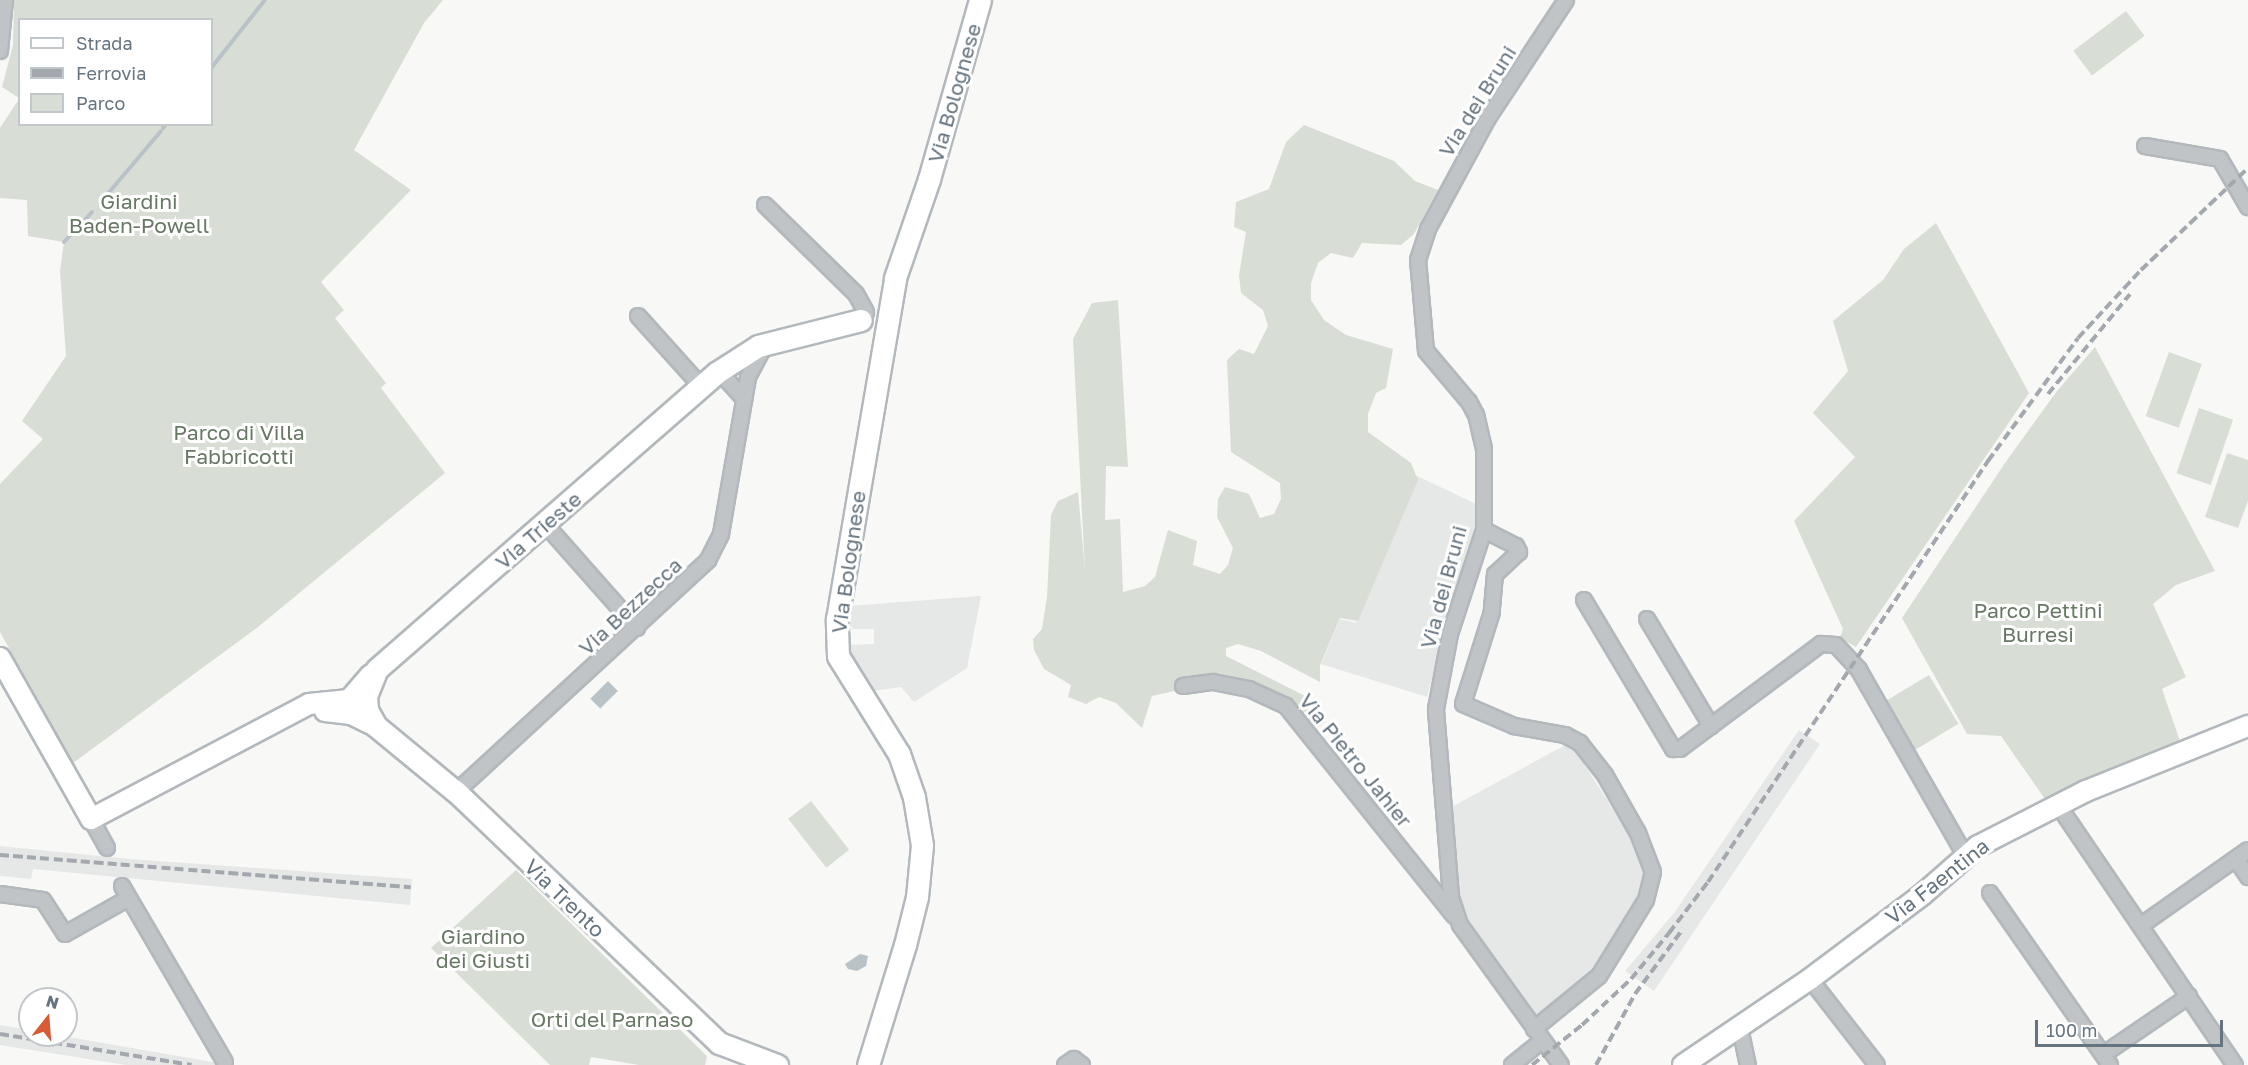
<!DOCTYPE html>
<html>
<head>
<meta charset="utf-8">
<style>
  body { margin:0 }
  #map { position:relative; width:2248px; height:1065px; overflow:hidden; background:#f8f8f6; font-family:"Golos Text",sans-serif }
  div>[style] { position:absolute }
  .built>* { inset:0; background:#e6e7e7 }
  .green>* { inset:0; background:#d8ddd6; transform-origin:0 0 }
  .water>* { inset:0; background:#b9c3c7; transform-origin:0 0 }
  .stream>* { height:4px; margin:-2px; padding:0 2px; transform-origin:2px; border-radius:2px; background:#b9c3c7 }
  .roads { filter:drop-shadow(2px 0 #b2b8bc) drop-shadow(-2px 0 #b2b8bc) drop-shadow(0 2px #b2b8bc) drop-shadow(0 -2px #b2b8bc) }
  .street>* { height:14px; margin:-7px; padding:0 7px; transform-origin:7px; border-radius:7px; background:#c0c4c7 }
  .secondary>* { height:20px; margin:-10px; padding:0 10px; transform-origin:10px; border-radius:10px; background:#fff }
  .primary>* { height:21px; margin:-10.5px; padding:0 10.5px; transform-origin:10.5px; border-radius:10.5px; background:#fff }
  .rail>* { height:4px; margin-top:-2px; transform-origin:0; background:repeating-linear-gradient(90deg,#a2a8ad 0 9px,transparent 0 13.5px) }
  span { translate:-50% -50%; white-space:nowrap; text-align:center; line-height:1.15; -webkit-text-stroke:6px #fff; paint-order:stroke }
  .street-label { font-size:21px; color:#66747f }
  .park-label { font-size:21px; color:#677864 }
  .legend { position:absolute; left:18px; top:18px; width:195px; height:108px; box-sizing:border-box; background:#fff; border:2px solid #c2c7cc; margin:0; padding:8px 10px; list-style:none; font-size:18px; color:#66747f }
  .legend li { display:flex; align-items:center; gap:12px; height:30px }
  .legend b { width:30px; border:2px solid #c2c7cc }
  .north { position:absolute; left:18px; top:987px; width:60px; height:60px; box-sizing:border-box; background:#fff; border:2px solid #c2c7cc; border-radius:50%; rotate:17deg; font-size:16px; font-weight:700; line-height:24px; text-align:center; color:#66747f }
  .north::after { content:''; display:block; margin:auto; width:21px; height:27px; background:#d75b37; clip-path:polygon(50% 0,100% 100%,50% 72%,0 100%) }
  .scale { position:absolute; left:2035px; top:1020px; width:188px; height:27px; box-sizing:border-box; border:3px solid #66747f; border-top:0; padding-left:8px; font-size:18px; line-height:21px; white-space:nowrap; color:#66747f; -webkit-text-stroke:4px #fff; paint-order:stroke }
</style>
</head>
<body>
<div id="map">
  <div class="built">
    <div style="clip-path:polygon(1411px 473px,1478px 505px,1473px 542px,1449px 613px,1427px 697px,1321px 664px,1340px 619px,1356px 623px)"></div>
    <div style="clip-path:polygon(981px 596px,967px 668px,914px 702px,901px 687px,873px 691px,847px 653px,846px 645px,874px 644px,874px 629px,846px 629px,848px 606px)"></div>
    <div style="clip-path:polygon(1799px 730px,1820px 744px,1654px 991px,1625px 971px,1674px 913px)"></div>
    <div style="clip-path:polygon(1567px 744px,1574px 748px,1642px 855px,1647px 872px,1638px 900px,1598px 966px,1573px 990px,1530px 1019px,1466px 925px,1456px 899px,1448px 809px)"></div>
    <div style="clip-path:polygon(0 846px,130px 859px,412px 879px,410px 905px,33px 869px,31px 879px,0 876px)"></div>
    <div style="clip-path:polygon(0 1025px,30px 1030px,30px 1035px,57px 1035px,230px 1065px,126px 1065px,0 1045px)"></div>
  </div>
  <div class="green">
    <div style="clip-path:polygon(14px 0,443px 0,424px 23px,354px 150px,411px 190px,321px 282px,344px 310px,335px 318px,386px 383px,381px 388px,445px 473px,258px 627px,73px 763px,0 632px,0 484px,43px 439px,22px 421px,66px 356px,60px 271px,64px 242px,28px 236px,27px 200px,0 198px,0 128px,19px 99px,20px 124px,212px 124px,212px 20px,20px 20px,19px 98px,2px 87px,13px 45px)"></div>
    <div style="left:2126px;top:11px;width:31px;height:66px;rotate:53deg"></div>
    <div style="clip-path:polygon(1304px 125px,1394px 161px,1415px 181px,1438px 190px,1414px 234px,1401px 245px,1362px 243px,1353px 258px,1331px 253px,1318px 263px,1311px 283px,1311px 300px,1324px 320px,1346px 335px,1393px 349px,1386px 388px,1376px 393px,1368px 414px,1368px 432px,1411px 463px,1418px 480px,1358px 621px,1340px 618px,1320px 665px,1320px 682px,1261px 651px,1238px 644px,1226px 648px,1226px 656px,1305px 696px,1325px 722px,1314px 731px,1297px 707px,1278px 696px,1227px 679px,1152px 696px,1142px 728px,1116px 703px,1099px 697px,1086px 704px,1068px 697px,1071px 685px,1044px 669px,1034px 650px,1033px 639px,1042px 629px,1047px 597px,1051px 515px,1058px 501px,1078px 492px,1085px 571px,1073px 339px,1092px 303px,1118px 300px,1128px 467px,1106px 466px,1105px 520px,1120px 519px,1123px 592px,1145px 586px,1155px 577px,1168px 530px,1197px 541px,1193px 565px,1220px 574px,1228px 565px,1233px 548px,1217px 517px,1218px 499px,1225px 487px,1249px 494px,1260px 518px,1274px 514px,1281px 499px,1280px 483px,1231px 452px,1227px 360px,1239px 349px,1254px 354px,1268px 326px,1263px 310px,1241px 293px,1239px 275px,1246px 232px,1234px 227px,1236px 202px,1269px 189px,1286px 142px)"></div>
    <div style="clip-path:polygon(1936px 223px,2029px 393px,1856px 647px,1840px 638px,1843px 629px,1794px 521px,1855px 457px,1813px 413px,1848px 371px,1833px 321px,1883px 280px,1904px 249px)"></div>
    <div style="clip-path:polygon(2095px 347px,2215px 571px,2176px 585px,2153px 604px,2186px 677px,2162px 689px,2181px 744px,2047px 802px,2001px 736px,1967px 734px,1902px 618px,2005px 463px,2057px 391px)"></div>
    <div style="left:2169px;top:352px;width:35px;height:68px;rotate:20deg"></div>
    <div style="left:2199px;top:408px;width:36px;height:69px;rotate:19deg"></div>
    <div style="clip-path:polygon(2227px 453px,2248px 460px,2248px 501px,2238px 528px,2205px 517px)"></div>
    <div style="left:1929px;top:675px;width:57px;height:51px;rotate:59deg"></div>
    <div style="left:811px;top:801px;width:62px;height:29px;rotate:52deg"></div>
    <div style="clip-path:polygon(516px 870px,707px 1056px,705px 1065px,639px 1065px,591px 1057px,589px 1065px,550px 1065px,431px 948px)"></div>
  </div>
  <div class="water">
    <div style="left:608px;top:681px;width:14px;height:25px;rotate:45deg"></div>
    <div style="clip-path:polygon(860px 954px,868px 956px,866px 966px,857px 971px,848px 969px,845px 964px)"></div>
  </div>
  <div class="stream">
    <div style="left:212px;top:67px;width:85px;rotate:-51.7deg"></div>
    <div style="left:163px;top:128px;width:5px;rotate:-53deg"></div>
    <div style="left:100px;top:203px;width:94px;rotate:-49.7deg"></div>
    <div style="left:64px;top:242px;width:41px;rotate:-47deg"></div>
  </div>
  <div class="roads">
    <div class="street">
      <div style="left:0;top:51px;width:51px;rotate:-84.4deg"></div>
      <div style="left:2145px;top:146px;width:76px;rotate:9.8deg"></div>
      <div style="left:2220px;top:159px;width:56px;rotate:59.7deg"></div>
      <div style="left:765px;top:205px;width:127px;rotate:44.4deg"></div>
      <div style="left:856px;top:294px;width:21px;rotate:61deg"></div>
      <div style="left:638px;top:316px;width:94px;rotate:48deg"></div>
      <div style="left:719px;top:371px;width:38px;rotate:48deg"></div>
      <div style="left:545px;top:524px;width:139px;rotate:48.5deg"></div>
      <div style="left:1484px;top:530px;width:36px;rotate:27deg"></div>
      <div style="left:1516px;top:546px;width:7px;rotate:63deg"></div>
      <div style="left:1519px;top:552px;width:33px;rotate:137deg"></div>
      <div style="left:1495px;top:574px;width:38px;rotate:95deg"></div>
      <div style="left:1492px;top:612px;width:96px;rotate:107.5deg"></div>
      <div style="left:1463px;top:704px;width:56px;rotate:23.3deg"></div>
      <div style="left:1514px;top:726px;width:52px;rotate:10deg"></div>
      <div style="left:1565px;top:735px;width:17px;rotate:28deg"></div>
      <div style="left:1580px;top:743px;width:41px;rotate:52deg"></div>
      <div style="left:1605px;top:775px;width:67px;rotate:60.4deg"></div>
      <div style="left:1638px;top:833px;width:42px;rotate:69deg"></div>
      <div style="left:1653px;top:872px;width:29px;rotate:104deg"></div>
      <div style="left:1646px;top:900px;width:89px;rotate:121.7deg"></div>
      <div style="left:1599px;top:976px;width:84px;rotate:140.8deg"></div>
      <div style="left:1584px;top:600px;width:174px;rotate:59.1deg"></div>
      <div style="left:1673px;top:749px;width:7px"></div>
      <div style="left:1680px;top:749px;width:176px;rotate:-36.7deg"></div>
      <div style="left:1821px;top:644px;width:15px;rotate:4deg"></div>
      <div style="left:1836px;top:645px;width:34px;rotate:47deg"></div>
      <div style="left:1859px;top:670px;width:213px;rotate:60.2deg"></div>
      <div style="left:1647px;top:619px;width:125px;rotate:59.1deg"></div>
      <div style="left:1183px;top:686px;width:30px;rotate:-8deg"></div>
      <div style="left:1213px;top:682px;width:37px;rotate:11deg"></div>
      <div style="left:1249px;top:689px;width:41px;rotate:24.7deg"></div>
      <div style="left:1286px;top:706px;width:269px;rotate:51.3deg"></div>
      <div style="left:456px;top:792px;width:343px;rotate:-42.6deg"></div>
      <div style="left:708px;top:560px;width:29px;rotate:-63deg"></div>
      <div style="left:721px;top:534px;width:159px;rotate:-80.2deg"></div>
      <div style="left:748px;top:377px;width:36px;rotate:-62deg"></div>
      <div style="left:2058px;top:805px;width:315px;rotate:55.8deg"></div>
      <div style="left:91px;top:819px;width:33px;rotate:61deg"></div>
      <div style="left:2236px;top:859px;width:22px;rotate:56deg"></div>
      <div style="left:122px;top:886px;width:204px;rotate:59.7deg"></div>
      <div style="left:1990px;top:893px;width:210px;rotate:55.1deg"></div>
      <div style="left:0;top:894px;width:43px;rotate:7.9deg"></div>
      <div style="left:43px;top:900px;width:40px;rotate:57.1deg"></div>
      <div style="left:65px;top:934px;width:73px;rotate:-29.4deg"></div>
      <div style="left:2143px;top:924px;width:128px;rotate:-35.2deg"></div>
      <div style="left:1810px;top:979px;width:109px;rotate:52.1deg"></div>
      <div style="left:1740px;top:1028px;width:38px;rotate:78deg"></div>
      <div style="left:2104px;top:1054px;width:103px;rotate:-34.3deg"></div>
      <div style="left:1065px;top:1065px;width:11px;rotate:-34deg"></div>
      <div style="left:1074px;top:1059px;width:10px;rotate:37deg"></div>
      <div style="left:1512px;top:1065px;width:38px;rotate:-39deg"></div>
      <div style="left:1561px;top:1065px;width:173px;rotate:-125.8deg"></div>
      <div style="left:1460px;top:925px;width:29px;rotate:-108deg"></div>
      <div style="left:1451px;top:897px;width:189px;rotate:-94.6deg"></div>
      <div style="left:1436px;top:709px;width:76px;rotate:-79.4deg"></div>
      <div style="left:1450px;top:634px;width:109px;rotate:-71.9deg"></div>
      <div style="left:1484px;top:530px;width:81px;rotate:-90deg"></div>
      <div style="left:1484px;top:449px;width:35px;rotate:-103deg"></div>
      <div style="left:1476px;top:415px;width:15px;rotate:-118deg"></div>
      <div style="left:1469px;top:402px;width:67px;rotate:-130.1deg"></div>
      <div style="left:1426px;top:351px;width:91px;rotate:-95deg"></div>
      <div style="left:1418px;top:260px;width:33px;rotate:-72deg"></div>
      <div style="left:1428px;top:229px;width:126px;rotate:-61.6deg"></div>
      <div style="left:1488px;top:118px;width:141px;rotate:-56.5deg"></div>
    </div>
    <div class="secondary">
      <div style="left:0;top:658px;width:185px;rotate:60.5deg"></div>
      <div style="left:91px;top:819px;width:246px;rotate:-27.8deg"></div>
      <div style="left:309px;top:704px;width:40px;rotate:-5.7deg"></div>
      <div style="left:349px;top:700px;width:33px;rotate:-49deg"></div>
      <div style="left:325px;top:711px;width:26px;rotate:7deg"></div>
      <div style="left:351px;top:714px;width:28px;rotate:26deg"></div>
      <div style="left:1683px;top:1065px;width:153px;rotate:-34.1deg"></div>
      <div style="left:1810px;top:979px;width:140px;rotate:-36.9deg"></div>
      <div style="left:1922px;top:895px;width:74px;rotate:-41.2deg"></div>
      <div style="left:1978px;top:846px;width:121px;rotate:-27deg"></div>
      <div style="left:2086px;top:791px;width:175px;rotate:-21.9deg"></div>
    </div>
    <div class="primary">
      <div style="left:777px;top:1065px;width:62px;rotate:-159.2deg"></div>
      <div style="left:719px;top:1043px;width:364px;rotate:-136.3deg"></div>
      <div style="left:456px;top:792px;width:104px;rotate:-140.5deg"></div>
      <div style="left:376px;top:726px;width:18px;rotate:-119deg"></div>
      <div style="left:367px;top:710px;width:14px;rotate:-94deg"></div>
      <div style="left:366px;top:696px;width:29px;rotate:-68deg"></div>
      <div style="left:377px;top:669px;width:450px;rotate:-41.1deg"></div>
      <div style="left:716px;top:373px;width:50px;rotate:-32.7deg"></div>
      <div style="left:758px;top:346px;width:106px;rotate:-14.2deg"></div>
      <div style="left:868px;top:1065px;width:126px;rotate:-72.9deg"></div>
      <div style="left:905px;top:945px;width:49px;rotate:-76deg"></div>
      <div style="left:917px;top:897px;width:52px;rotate:-84.5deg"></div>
      <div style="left:922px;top:845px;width:49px;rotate:-99.5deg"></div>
      <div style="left:914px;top:797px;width:46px;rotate:-109.2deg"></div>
      <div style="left:899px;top:754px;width:115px;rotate:-121.9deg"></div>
      <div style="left:838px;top:656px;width:37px;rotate:-92deg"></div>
      <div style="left:837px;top:619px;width:346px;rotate:-80.3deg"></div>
      <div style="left:895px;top:278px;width:105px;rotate:-71deg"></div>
      <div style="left:929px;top:179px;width:186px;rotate:-74.1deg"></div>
    </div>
  </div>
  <div class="rail">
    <div style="left:2048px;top:394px;width:129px;rotate:-50.6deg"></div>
    <div style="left:0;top:855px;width:412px;rotate:4.5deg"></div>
    <div style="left:0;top:1034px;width:194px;rotate:9.2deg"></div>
    <div style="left:1532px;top:1065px;width:64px;rotate:-38.7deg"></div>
    <div style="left:1582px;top:1025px;width:67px;rotate:-43.2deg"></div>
    <div style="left:1631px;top:979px;width:60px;rotate:-50.4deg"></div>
    <div style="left:1669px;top:933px;width:64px;rotate:-52.6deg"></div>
    <div style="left:1708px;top:882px;width:506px;rotate:-56.37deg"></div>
    <div style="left:1988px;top:461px;width:152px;rotate:-53.8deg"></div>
    <div style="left:2078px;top:338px;width:93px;rotate:-47.2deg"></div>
    <div style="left:2141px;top:270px;width:148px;rotate:-43.6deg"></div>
    <div style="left:1596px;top:1065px;width:81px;rotate:-61.2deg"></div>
    <div style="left:1635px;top:994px;width:81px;rotate:-53.6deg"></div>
  </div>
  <div class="street-label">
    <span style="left:954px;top:93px;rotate:-74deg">Via Bolognese</span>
    <span style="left:1477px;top:101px;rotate:-58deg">Via dei Bruni</span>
    <span style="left:538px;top:530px;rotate:-41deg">Via Trieste</span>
    <span style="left:848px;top:562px;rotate:-82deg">Via Bolognese</span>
    <span style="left:1443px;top:587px;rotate:-75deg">Via dei Bruni</span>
    <span style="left:630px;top:606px;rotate:-43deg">Via Bezzecca</span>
    <span style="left:1356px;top:760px;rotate:51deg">Via Pietro Jahier</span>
    <span style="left:1937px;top:881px;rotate:-38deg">Via Faentina</span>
    <span style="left:565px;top:898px;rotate:44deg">Via Trento</span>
  </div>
  <div class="park-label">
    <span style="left:139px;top:213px">Giardini<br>Baden-Powell</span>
    <span style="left:239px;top:444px">Parco di Villa<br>Fabbricotti</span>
    <span style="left:2038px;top:622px">Parco Pettini<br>Burresi</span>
    <span style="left:483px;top:948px">Giardino<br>dei Giusti</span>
    <span style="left:612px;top:1019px">Orti del Parnaso</span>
  </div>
  <ul class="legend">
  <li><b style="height:8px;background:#fff"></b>Strada</li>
  <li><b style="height:8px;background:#a2a8ad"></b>Ferrovia</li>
  <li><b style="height:16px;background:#d8ddd6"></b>Parco</li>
  </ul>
  <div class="north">N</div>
  <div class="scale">100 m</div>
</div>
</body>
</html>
